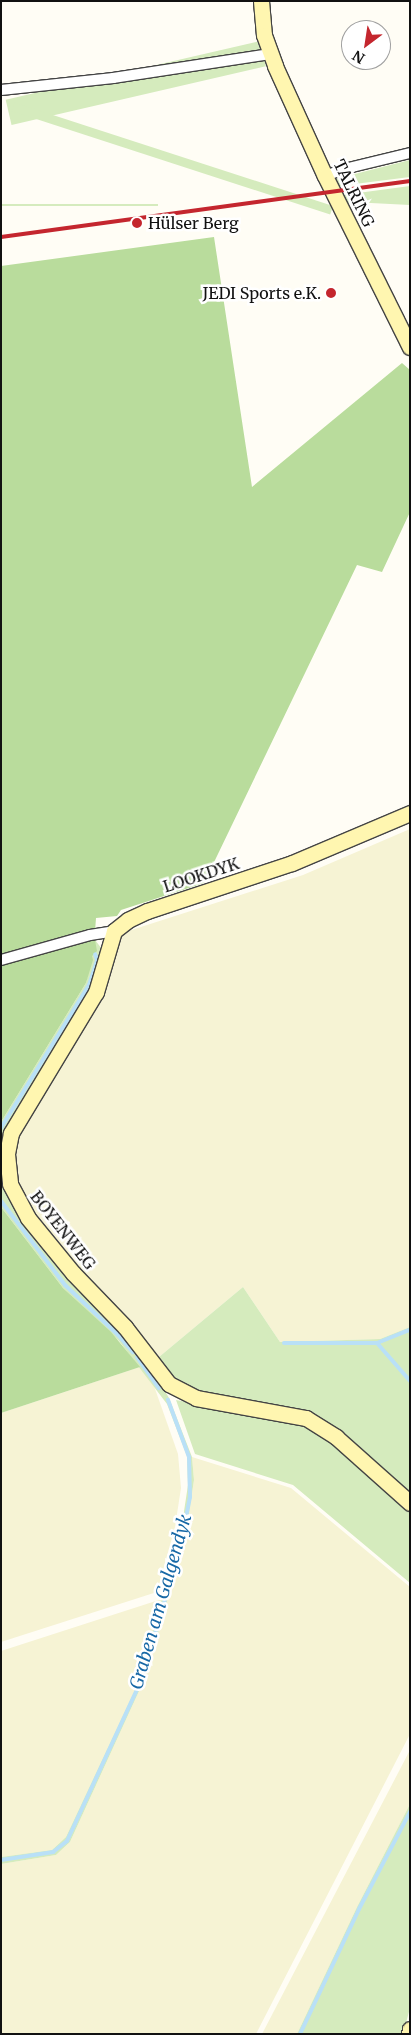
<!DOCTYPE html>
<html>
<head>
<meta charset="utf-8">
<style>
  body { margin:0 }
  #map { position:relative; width:411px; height:2035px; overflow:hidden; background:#fffdf5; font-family:Merriweather,serif }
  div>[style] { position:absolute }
  .farmland>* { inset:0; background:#f6f3d4 }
  .green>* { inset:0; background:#d5ebbd; transform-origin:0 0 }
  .forest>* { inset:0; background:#b9dc9c }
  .stream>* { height:4px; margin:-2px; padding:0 2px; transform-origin:2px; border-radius:2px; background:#b9e0f7 }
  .roads { filter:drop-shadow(1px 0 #444) drop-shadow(-1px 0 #444) drop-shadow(0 1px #444) drop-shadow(0 -1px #444) }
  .street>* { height:10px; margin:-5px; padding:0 5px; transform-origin:5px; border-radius:5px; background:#fff }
  .secondary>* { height:15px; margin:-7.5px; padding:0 7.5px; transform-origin:7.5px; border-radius:7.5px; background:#fff6b0 }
  .rail>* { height:4px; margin:-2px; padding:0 2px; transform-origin:2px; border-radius:2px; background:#c4262e }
  .dots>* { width:14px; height:14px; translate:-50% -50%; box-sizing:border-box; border:2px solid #fff; border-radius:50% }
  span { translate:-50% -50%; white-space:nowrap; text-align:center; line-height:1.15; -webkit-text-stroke:5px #fff; paint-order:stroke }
  .street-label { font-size:16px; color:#111 }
  .poi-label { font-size:16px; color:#111 }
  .left { translate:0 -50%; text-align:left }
  .right { translate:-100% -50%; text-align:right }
  .water-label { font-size:18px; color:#1768a6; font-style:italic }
  .frame { position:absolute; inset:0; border:2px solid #111; pointer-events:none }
  .north { position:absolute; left:341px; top:20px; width:50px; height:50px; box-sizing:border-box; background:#fff; border:1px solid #a0a0a0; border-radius:50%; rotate:211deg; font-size:14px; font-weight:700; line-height:20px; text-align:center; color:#111 }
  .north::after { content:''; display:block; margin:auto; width:18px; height:22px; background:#c4262e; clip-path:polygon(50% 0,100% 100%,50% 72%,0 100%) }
</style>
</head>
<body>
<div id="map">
  <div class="farmland">
    <div style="clip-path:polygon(410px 829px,410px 1327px,380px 1339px,280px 1342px,243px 1287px,159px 1357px,135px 1327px,76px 1267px,29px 1211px,13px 1171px,12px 1150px,19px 1129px,119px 934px,303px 875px)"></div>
    <div style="clip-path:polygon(140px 1367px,154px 1386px,178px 1454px,181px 1488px,175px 1527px,157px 1592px,1px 1642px,1px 1413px)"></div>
    <div style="clip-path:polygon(192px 1457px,291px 1488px,410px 1587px,410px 1734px,256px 2034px,1px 2034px,1px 1864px,56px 1855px,70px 1842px,145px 1678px,146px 1660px,155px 1644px,186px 1534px,194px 1480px)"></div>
    <div style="clip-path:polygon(162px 1599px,150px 1640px,141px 1659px,140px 1679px,66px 1837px,52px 1850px,1px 1857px,1px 1651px)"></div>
    <div style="clip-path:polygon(410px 1750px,410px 1804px,357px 1907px,297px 2034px,262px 2034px)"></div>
  </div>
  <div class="green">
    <div style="left:260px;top:41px;width:26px;height:261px;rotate:77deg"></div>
    <div style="clip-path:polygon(410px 160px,410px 177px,339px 186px,335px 179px)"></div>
    <div style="clip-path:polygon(410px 186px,410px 205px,351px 202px,346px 204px,343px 195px)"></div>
    <div style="left:158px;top:204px;width:2px;height:159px;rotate:90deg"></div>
    <div style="left:333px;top:206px;width:9px;height:335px;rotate:108deg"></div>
    <div style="clip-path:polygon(95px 940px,102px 949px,96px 979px,16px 1115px,3px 1176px,155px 1374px,169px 1398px,192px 1457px,194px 1480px,186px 1534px,155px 1644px,146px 1660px,145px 1678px,70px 1842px,56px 1855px,1px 1864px,1px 1857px,52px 1850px,66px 1837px,140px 1679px,141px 1659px,150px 1640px,181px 1531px,188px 1485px,187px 1456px,167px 1404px,119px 1341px,63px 1288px,1px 1207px,1px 1122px,86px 983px)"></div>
    <div style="clip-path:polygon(76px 1267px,80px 1269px,159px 1357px,243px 1287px,280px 1342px,380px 1339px,410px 1327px,410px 1496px,323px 1420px,308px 1412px,201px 1393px,174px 1380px)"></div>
    <div style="clip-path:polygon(176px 1400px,308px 1425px,331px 1441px,410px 1510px,410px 1583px,293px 1485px,195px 1454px)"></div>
    <div style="clip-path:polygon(410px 1804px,410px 2008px,403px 2034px,297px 2034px,357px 1907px)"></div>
  </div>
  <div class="forest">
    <div style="clip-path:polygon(214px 237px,252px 487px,402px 363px,410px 370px,410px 512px,382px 572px,357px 565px,204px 883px,121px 910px,117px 916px,96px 918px,95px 932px,1px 958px,1px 266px)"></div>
    <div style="clip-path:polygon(88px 939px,95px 940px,97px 951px,92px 956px,93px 960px,86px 983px,1px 1122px,1px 964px)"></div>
    <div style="clip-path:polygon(1px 1207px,63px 1288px,111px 1332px,140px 1367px,1px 1413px)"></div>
  </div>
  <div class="stream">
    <div style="left:1px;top:1128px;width:168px;rotate:-58.4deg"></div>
    <div style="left:89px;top:985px;width:26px;rotate:-72deg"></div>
    <div style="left:97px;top:960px;width:6px;rotate:-108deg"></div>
    <div style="left:1px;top:1201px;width:106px;rotate:52.7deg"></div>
    <div style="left:65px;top:1285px;width:73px;rotate:43.3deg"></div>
    <div style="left:118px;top:1335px;width:23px;rotate:49deg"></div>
    <div style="left:284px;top:1343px;width:93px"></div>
    <div style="left:377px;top:1343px;width:35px;rotate:-22deg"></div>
    <div style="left:377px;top:1343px;width:50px;rotate:49deg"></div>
    <div style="left:137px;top:1357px;width:38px;rotate:55deg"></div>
    <div style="left:1px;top:1860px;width:53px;rotate:-8.7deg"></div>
    <div style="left:53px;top:1852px;width:18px;rotate:-38deg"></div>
    <div style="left:67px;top:1841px;width:179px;rotate:-65.2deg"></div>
    <div style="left:142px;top:1679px;width:18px;rotate:-87deg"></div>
    <div style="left:143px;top:1661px;width:23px;rotate:-65deg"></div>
    <div style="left:153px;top:1640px;width:92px;rotate:-73.5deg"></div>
    <div style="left:179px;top:1552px;width:56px;rotate:-78.7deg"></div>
    <div style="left:190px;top:1497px;width:40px;rotate:-91.4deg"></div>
    <div style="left:189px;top:1457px;width:61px;rotate:-110.2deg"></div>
    <div style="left:300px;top:2034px;width:138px;rotate:-64.7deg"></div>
    <div style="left:359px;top:1909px;width:110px;rotate:-62.3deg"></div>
  </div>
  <div class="roads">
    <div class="street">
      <div style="left:1px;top:90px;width:113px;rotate:-6.1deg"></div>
      <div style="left:113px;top:78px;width:159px;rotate:-8.7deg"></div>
      <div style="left:325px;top:176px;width:20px;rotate:-20deg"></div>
      <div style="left:344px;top:169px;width:68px;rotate:-13.6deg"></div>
      <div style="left:1px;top:960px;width:92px;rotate:-15.7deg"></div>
      <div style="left:90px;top:935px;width:24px;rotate:-9deg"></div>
    </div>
    <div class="secondary">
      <div style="left:261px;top:1px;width:34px;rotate:85deg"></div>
      <div style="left:264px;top:35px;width:33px;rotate:70deg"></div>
      <div style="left:275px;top:66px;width:121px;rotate:65.6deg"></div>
      <div style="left:325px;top:176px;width:191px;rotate:63.6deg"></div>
      <div style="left:410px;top:813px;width:128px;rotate:157deg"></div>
      <div style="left:292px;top:863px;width:153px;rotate:161.7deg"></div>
      <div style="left:147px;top:911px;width:21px;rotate:155deg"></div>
      <div style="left:128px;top:920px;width:18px;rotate:142deg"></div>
      <div style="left:114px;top:931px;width:64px;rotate:106.4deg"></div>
      <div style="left:96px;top:992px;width:165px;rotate:121.1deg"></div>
      <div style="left:11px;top:1133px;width:21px;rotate:101deg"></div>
      <div style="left:7px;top:1154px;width:30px;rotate:84deg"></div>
      <div style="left:10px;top:1184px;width:38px;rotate:62deg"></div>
      <div style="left:28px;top:1218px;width:71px;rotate:50.7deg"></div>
      <div style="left:73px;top:1273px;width:75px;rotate:46.1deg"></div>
      <div style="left:125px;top:1327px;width:72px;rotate:52.3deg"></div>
      <div style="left:169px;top:1384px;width:30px;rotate:27deg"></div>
      <div style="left:196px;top:1398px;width:112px;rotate:10.3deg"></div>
      <div style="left:306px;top:1418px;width:36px;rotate:32deg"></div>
      <div style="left:336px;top:1437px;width:99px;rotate:41.7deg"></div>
      <div style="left:409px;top:2034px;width:5px;rotate:-79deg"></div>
    </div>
  </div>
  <div class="rail">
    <div style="left:1px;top:237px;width:413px;rotate:-7.8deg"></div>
  </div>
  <div class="dots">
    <div style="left:137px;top:223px;background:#c4262e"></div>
    <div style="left:331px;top:293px;background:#c4262e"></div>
  </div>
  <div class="street-label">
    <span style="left:354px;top:193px;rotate:64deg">TALRING</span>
    <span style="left:201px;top:875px;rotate:-18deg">LOOKDYK</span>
    <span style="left:63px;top:1230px;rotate:52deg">BOYENWEG</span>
  </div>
  <div class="poi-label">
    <span class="left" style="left:148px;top:223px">Hülser Berg</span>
    <span class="right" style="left:321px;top:293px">JEDI Sports e.K.</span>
  </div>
  <div class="water-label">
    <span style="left:161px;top:1602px;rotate:-74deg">Graben am Galgendyk</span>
  </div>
  <div class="frame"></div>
  <div class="north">N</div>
</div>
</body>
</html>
